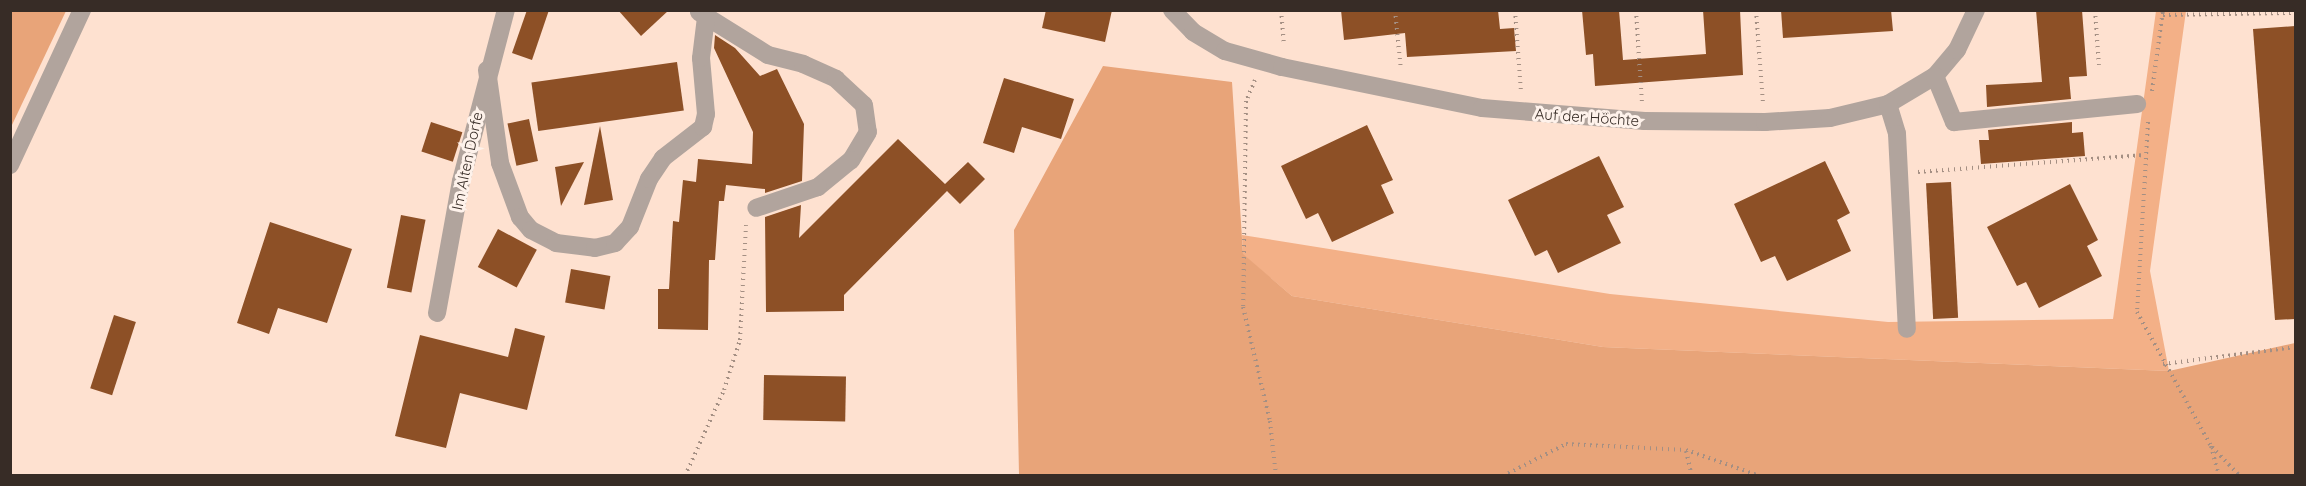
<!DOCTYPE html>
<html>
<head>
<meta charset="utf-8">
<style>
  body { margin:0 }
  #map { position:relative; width:2306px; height:486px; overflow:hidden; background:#fee1d0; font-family:Quicksand,sans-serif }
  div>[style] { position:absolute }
  .green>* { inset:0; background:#f3b087 }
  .forest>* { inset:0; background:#e8a479 }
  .building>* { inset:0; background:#8d5026; transform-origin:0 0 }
  .path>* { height:4px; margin-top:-2px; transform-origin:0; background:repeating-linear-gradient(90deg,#a48f83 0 1.5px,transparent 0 6px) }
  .minor>* { height:18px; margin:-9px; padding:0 9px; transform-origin:9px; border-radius:9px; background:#b1a49d }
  span { translate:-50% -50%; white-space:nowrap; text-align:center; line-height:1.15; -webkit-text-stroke:6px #fef2eb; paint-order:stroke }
  .street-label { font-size:15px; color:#372c26 }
  .frame { position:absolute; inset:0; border:12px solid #372c26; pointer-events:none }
</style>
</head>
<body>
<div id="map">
  <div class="green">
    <div style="clip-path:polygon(2156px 11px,2186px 11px,2150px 271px,2169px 371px,1603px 347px,1292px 296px,1243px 255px,1242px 235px,1610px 294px,1888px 322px,2113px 319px)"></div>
  </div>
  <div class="forest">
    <div style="clip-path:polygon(11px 10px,66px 11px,11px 127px,10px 11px)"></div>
    <div style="clip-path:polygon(1103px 66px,1232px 82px,1243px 254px,1292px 296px,1603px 347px,2169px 371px,2295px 343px,2295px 475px,1019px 475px,1014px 230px)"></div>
  </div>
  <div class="building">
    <div style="clip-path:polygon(527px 10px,549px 10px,532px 60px,512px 53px)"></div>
    <div style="clip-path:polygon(618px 10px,669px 10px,641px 36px)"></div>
    <div style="clip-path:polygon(1046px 10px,1112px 10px,1105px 42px,1042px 28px)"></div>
    <div style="clip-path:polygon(1341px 10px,1498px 10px,1500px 29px,1514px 28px,1516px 51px,1407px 57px,1405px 33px,1344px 40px)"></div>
    <div style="clip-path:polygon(1582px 10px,1619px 10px,1623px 60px,1706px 54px,1703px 10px,1740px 10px,1743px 75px,1595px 86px,1593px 54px,1586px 55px)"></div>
    <div style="clip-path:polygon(1781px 10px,1891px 10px,1893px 31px,1783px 38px)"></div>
    <div style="clip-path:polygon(2036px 10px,2082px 10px,2087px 76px,2069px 77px,2071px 99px,1987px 107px,1986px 85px,2042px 82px)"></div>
    <div style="clip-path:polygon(2295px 26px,2295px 319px,2275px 320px,2253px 29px)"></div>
    <div style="clip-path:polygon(715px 35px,735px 48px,760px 76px,777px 69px,804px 124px,802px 181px,765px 193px,765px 189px,726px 185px,724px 201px,719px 201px,715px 260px,709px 260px,708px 330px,658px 329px,658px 289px,669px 289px,673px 221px,679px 222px,683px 180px,696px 182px,698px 159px,752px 164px,753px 132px,714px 48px)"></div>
    <div style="left:677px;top:62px;width:49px;height:147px;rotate:82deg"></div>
    <div style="clip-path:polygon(1004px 78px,1074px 99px,1061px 139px,1022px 127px,1014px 153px,983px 143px)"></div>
    <div style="left:529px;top:119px;width:43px;height:22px;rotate:78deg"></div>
    <div style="left:431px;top:122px;width:33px;height:31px;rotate:18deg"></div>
    <div style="clip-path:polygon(2072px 122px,2072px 133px,2083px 132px,2085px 156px,1981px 164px,1979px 140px,1989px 140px,1988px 130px)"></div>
    <div style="clip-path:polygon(1367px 125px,1393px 180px,1381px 185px,1394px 213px,1332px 242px,1318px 213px,1306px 219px,1281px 166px)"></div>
    <div style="clip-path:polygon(600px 126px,613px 200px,584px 205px)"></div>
    <div style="clip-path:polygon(898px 139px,945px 184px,968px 162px,985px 179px,960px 204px,947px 191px,844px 295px,844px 311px,766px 312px,765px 217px,801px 205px,799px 238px)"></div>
    <div style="clip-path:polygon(1599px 156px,1624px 207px,1607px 215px,1621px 243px,1558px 273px,1547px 250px,1535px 256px,1508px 200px)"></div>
    <div style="clip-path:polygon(1825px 161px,1850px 213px,1837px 220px,1851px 251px,1787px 281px,1775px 256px,1761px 262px,1734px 204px)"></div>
    <div style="clip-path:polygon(584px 162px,561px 206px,555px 167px)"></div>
    <div style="left:1951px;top:182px;width:136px;height:25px;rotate:87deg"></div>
    <div style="clip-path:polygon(2070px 184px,2098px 240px,2087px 246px,2102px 276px,2039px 308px,2026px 282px,2017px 286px,1987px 227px)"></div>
    <div style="left:401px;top:215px;width:25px;height:74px;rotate:11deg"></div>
    <div style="clip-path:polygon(270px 222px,352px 249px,327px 323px,278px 308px,269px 334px,237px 323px)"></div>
    <div style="left:498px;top:229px;width:44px;height:43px;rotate:28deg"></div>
    <div style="left:571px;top:269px;width:40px;height:34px;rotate:10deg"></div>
    <div style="left:114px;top:315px;width:23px;height:77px;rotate:18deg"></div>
    <div style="clip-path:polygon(515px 328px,545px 336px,527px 410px,460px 393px,446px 448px,395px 436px,420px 335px,508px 357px)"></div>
    <div style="left:764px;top:375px;width:82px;height:45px;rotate:1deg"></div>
  </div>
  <div class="path">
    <div style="left:1281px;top:10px;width:36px;rotate:85deg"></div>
    <div style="left:1395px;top:10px;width:60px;rotate:84.3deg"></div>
    <div style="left:1515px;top:10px;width:82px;rotate:85.8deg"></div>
    <div style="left:1636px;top:10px;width:92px;rotate:86.3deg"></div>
    <div style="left:1756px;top:10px;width:93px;rotate:85.7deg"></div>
    <div style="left:2095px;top:10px;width:55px;rotate:85.8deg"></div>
    <div style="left:2163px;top:15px;width:133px;rotate:-0.9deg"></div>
    <div style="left:1255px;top:80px;width:23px;rotate:113deg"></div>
    <div style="left:1246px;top:101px;width:206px;rotate:90.8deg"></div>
    <div style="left:1243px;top:307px;width:117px;rotate:76.7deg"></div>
    <div style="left:1270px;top:421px;width:55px;rotate:83.8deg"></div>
    <div style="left:2152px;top:91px;width:82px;rotate:-82.3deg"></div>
    <div style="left:2148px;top:122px;width:190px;rotate:93.3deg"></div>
    <div style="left:2137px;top:312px;width:153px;rotate:61.1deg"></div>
    <div style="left:2211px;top:446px;width:31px;rotate:75deg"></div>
    <div style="left:1918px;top:172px;width:227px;rotate:-4.3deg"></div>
    <div style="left:2163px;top:364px;width:134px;rotate:-7.3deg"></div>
    <div style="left:2212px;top:447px;width:40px;rotate:46deg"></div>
    <div style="left:1686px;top:451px;width:26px;rotate:77deg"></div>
    <div style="left:685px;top:476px;width:94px;rotate:-65.6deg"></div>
    <div style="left:724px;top:390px;width:52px;rotate:-72.3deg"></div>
    <div style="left:740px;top:340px;width:115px;rotate:-87deg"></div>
    <div style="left:1503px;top:476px;width:71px;rotate:-26.9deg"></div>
    <div style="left:1566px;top:444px;width:120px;rotate:2.9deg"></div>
    <div style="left:1686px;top:450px;width:78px;rotate:19.4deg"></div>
  </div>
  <div class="minor">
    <div style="left:1172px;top:10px;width:30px;rotate:46deg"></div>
    <div style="left:1193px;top:32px;width:37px;rotate:31deg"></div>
    <div style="left:1225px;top:51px;width:59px;rotate:15.7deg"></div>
    <div style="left:1282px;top:67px;width:204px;rotate:11.6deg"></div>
    <div style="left:1482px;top:108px;width:163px;rotate:4.6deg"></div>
    <div style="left:1644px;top:121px;width:121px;rotate:0.5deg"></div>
    <div style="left:1765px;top:122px;width:65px;rotate:-3.5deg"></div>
    <div style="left:1830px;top:118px;width:60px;rotate:-13.6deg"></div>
    <div style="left:1888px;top:104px;width:55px;rotate:-30.8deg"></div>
    <div style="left:1935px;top:76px;width:34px;rotate:-50deg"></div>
    <div style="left:1957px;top:50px;width:44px;rotate:-64.6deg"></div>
    <div style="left:699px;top:12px;width:81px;rotate:31.9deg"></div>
    <div style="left:768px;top:55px;width:36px;rotate:14deg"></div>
    <div style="left:803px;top:64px;width:36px;rotate:24deg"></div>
    <div style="left:836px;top:79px;width:38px;rotate:43deg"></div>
    <div style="left:864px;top:105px;width:27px;rotate:82deg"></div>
    <div style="left:868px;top:132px;width:33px;rotate:121deg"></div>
    <div style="left:851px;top:160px;width:43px;rotate:140.7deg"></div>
    <div style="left:818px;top:187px;width:65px;rotate:161.3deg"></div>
    <div style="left:487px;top:70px;width:94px;rotate:82deg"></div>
    <div style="left:500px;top:163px;width:58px;rotate:69.7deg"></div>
    <div style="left:520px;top:217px;width:17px;rotate:50deg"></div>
    <div style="left:531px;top:230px;width:28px;rotate:27deg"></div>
    <div style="left:556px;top:243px;width:39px;rotate:7deg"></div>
    <div style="left:595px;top:248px;width:21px;rotate:-14deg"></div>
    <div style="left:615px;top:243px;width:22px;rotate:-47deg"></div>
    <div style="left:630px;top:227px;width:52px;rotate:-68.4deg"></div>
    <div style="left:649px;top:179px;width:25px;rotate:-56deg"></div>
    <div style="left:663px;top:158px;width:51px;rotate:-37.8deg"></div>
    <div style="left:703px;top:127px;width:13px;rotate:-77deg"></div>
    <div style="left:706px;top:114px;width:56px;rotate:-95.1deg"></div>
    <div style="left:701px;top:58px;width:39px;rotate:-83deg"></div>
    <div style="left:1935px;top:76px;width:50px;rotate:67.6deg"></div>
    <div style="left:1954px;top:122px;width:184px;rotate:-5.6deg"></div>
    <div style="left:1888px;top:104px;width:31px;rotate:73deg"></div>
    <div style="left:1897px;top:134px;width:195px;rotate:87.1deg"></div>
    <div style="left:10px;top:165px;width:171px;rotate:-65.1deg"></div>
    <div style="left:437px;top:313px;width:134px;rotate:-79.7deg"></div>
    <div style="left:461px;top:181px;width:177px;rotate:-75.3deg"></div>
  </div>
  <div class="street-label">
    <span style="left:1587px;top:117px;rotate:4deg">Auf der Höchte</span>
    <span style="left:467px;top:161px;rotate:-78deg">Im Alten Dorfe</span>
  </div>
  <div class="frame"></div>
</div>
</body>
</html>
